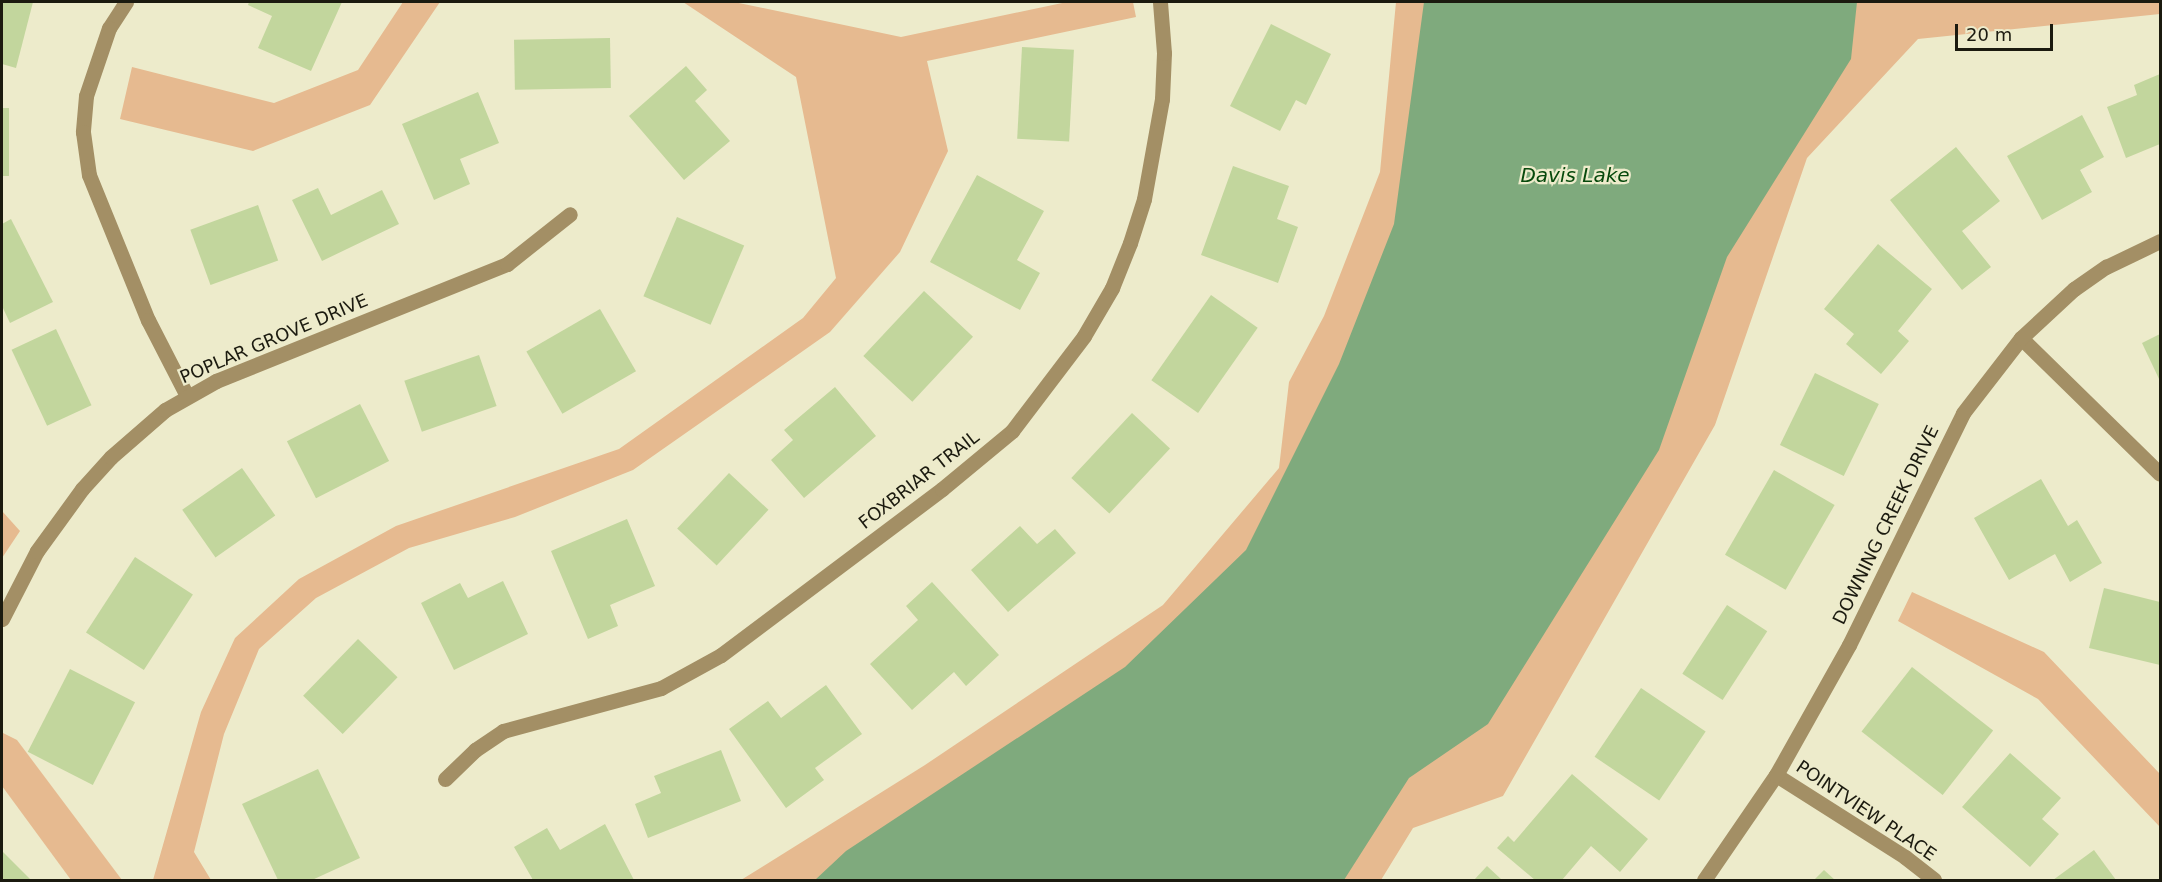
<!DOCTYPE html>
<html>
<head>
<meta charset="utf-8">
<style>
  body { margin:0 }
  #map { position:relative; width:2162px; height:882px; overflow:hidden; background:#edebcb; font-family:"DejaVu Sans",sans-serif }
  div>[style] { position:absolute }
  .green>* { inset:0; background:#e6ba90 }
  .water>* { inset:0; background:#7faa7d }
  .building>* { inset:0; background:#c2d69d; transform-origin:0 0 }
  .minor>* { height:15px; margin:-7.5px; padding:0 7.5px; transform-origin:7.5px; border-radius:7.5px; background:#a38f65 }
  span { translate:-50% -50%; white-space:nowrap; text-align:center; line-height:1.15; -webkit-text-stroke:4.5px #edebcb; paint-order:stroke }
  .street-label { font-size:18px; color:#1b1a0f }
  .water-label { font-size:20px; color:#07490c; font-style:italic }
  .frame { position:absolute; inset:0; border:3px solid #1b1a0f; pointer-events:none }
  .scale { position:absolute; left:1955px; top:24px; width:98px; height:27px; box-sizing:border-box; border:3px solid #1b1a0f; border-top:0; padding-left:8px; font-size:18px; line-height:21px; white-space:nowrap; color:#1b1a0f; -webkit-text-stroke:4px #edebcb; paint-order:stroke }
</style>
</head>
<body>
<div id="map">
  <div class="green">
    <div style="clip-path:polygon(403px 2px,440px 2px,370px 105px,253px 151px,120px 119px,132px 67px,274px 103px,358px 70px)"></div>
    <div style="clip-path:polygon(683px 2px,734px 2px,901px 37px,1067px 2px,1133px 2px,1136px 17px,927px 61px,948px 151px,900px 252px,830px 332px,633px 470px,515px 517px,409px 548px,316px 598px,259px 649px,224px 734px,194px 852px,211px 880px,153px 880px,201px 712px,235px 638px,299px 579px,396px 526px,619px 449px,803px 318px,836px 278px,796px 77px)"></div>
    <div style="clip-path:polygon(1396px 2px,2160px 2px,2160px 14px,1918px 39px,1807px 158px,1715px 425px,1503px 796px,1413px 828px,1381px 880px,741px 880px,925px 765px,1163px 605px,1279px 468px,1289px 382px,1324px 316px,1380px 172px)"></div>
    <div style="clip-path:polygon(2px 511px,20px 531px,2px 558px)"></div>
    <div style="clip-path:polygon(1912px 592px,2044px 652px,2160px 774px,2160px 827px,2038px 699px,1898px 621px)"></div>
    <div style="clip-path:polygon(3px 733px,17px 740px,122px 880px,71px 880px,2px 786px)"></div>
  </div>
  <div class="water">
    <div style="clip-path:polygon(1424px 2px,1857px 2px,1851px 59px,1727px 257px,1659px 450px,1488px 724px,1409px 778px,1344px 880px,815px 880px,846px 851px,1125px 667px,1246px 550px,1339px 364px,1394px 224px)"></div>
  </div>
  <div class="building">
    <div style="clip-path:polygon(2px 2px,33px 2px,16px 68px,2px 64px)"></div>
    <div style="clip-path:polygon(249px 2px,342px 2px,311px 71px,258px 48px,272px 16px,248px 5px)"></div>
    <div style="clip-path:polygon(1271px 24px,1331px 54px,1306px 105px,1296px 100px,1280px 131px,1230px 106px)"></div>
    <div style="left:610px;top:38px;width:50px;height:96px;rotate:89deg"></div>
    <div style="left:1022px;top:47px;width:52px;height:92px;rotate:3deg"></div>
    <div style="clip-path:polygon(686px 66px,707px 90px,695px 101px,730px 141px,684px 180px,629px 116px)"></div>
    <div style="clip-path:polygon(2160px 74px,2160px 144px,2126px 158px,2107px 107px,2137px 95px,2134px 85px)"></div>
    <div style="clip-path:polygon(478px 92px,499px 143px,460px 159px,470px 184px,434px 200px,402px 124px)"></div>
    <div style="left:2px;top:108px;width:7px;height:68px"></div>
    <div style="clip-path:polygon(2082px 115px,2104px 157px,2080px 170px,2092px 192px,2042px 220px,2007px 156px)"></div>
    <div style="clip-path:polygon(1956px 147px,2000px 201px,1962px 231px,1991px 267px,1962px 290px,1890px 200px)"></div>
    <div style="clip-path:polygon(1233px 166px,1289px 186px,1277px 219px,1298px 227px,1278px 283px,1201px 255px)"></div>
    <div style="clip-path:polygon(977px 175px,1044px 211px,1017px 260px,1040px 273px,1020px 310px,930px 262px)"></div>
    <div style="clip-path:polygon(318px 188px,331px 215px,382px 190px,399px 224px,322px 261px,292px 200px)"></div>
    <div style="left:258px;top:205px;width:59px;height:72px;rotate:70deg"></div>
    <div style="left:677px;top:217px;width:73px;height:86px;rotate:23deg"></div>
    <div style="clip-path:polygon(11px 219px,53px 302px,10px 323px,2px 306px,2px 224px)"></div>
    <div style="clip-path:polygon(1878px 244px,1932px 289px,1898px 331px,1909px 341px,1881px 374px,1846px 344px,1854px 334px,1824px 309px)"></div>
    <div style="left:924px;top:291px;width:67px;height:89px;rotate:43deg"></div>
    <div style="left:1211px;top:295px;width:57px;height:104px;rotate:35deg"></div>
    <div style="left:600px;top:309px;width:72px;height:85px;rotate:60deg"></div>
    <div style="left:56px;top:329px;width:84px;height:49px;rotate:65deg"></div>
    <div style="clip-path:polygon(2160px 334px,2160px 381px,2142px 343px)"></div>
    <div style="left:479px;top:355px;width:54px;height:79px;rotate:71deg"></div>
    <div style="left:1815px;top:373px;width:71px;height:80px;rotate:26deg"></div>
    <div style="clip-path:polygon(835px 387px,876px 436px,804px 498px,771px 460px,793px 440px,784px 430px)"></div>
    <div style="left:360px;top:404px;width:64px;height:82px;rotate:63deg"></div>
    <div style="left:1132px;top:413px;width:52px;height:89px;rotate:43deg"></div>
    <div style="left:242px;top:468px;width:58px;height:73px;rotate:55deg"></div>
    <div style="left:1774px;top:470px;width:70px;height:98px;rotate:30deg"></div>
    <div style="left:729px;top:473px;width:54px;height:76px;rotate:43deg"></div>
    <div style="clip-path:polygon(2041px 479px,2068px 526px,2077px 520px,2102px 563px,2070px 582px,2055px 554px,2009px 580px,1974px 518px)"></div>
    <div style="clip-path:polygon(627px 519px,655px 586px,610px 605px,618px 626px,588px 639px,551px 551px)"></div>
    <div style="clip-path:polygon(1020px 526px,1037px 544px,1055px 529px,1076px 553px,1008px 612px,971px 570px)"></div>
    <div style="left:135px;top:557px;width:69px;height:90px;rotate:33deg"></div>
    <div style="clip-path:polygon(503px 581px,528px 634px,454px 670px,421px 603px,460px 583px,468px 598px)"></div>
    <div style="clip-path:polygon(932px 582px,999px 655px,966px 686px,954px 672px,912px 710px,870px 664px,918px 620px,906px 606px)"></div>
    <div style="clip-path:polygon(2104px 588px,2160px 602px,2160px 665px,2089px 648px)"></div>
    <div style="left:1727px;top:605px;width:48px;height:82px;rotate:33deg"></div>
    <div style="left:358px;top:639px;width:55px;height:79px;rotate:44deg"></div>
    <div style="left:1912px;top:667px;width:103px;height:82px;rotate:38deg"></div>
    <div style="left:70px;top:669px;width:73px;height:93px;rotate:27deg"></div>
    <div style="clip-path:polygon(826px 685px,862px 734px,815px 768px,824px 780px,786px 808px,729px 729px,768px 701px,781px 718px)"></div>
    <div style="left:1641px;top:688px;width:78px;height:83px;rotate:34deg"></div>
    <div style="clip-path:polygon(721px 750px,741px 801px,648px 838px,635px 804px,661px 793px,654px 776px)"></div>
    <div style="clip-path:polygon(2010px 753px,2061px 798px,2042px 819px,2059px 834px,2030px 867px,1962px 807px)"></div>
    <div style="clip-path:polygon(318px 769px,360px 858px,312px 880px,278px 880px,242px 804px)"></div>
    <div style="clip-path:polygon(1572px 774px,1648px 839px,1620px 872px,1591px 846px,1562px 880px,1535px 880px,1497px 848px,1508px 836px,1514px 842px)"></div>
    <div style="clip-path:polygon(605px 824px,634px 880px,533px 880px,514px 847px,547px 828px,560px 850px)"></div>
    <div style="clip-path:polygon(2094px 850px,2116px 880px,2053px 880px)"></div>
    <div style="clip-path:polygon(2px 851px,31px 880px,2px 880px)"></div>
    <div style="clip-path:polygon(1487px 866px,1502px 880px,1474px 880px)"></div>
    <div style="clip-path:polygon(1824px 870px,1835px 880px,1814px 880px)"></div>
  </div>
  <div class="minor">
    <div style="left:126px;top:2px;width:31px;rotate:123deg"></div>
    <div style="left:109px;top:28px;width:72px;rotate:108.7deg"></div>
    <div style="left:86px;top:96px;width:36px;rotate:95deg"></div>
    <div style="left:83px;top:132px;width:43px;rotate:82.1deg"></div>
    <div style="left:89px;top:175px;width:157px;rotate:67.9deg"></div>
    <div style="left:148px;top:320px;width:85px;rotate:62.8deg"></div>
    <div style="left:2021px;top:338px;width:194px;rotate:44.4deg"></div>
    <div style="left:2px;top:619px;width:76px;rotate:-62.8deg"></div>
    <div style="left:37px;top:551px;width:77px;rotate:-54deg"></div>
    <div style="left:82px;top:489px;width:43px;rotate:-47.8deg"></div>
    <div style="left:111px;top:457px;width:72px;rotate:-41deg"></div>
    <div style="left:165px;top:410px;width:59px;rotate:-29.6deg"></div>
    <div style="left:216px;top:381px;width:314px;rotate:-21.9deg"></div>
    <div style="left:507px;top:264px;width:80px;rotate:-38.4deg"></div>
    <div style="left:1776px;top:775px;width:153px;rotate:32.4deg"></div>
    <div style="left:1905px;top:857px;width:37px;rotate:38deg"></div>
    <div style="left:445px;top:779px;width:42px;rotate:-44deg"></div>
    <div style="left:475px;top:750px;width:34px;rotate:-34deg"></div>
    <div style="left:503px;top:731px;width:164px;rotate:-15.2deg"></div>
    <div style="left:661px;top:688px;width:68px;rotate:-28.8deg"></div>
    <div style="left:721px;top:655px;width:276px;rotate:-36.9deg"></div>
    <div style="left:942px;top:489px;width:91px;rotate:-39.6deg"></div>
    <div style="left:1012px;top:431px;width:119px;rotate:-52.8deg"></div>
    <div style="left:1084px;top:336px;width:56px;rotate:-59.7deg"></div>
    <div style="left:1112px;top:288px;width:48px;rotate:-68.2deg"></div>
    <div style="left:1130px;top:243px;width:46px;rotate:-72.3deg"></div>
    <div style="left:1144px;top:199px;width:102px;rotate:-79.8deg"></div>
    <div style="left:1162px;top:99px;width:46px;rotate:-87.5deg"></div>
    <div style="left:1164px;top:53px;width:51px;rotate:-94.5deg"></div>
    <div style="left:1704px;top:880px;width:127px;rotate:-55.6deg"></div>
    <div style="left:1776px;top:775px;width:149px;rotate:-60.7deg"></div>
    <div style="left:1849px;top:645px;width:258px;rotate:-63.8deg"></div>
    <div style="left:1963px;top:413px;width:95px;rotate:-52.3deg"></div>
    <div style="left:2021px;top:338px;width:72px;rotate:-42.8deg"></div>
    <div style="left:2074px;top:289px;width:39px;rotate:-35deg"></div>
    <div style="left:2106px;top:267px;width:60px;rotate:-25.7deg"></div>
  </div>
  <div class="street-label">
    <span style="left:274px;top:339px;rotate:-23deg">POPLAR GROVE DRIVE</span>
    <span style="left:919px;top:480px;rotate:-38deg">FOXBRIAR TRAIL</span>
    <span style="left:1886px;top:525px;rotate:-64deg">DOWNING CREEK DRIVE</span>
    <span style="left:1866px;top:811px;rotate:34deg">POINTVIEW PLACE</span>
  </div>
  <div class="water-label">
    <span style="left:1575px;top:175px">Davis Lake</span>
  </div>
  <div class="frame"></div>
  <div class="scale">20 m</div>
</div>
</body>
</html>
